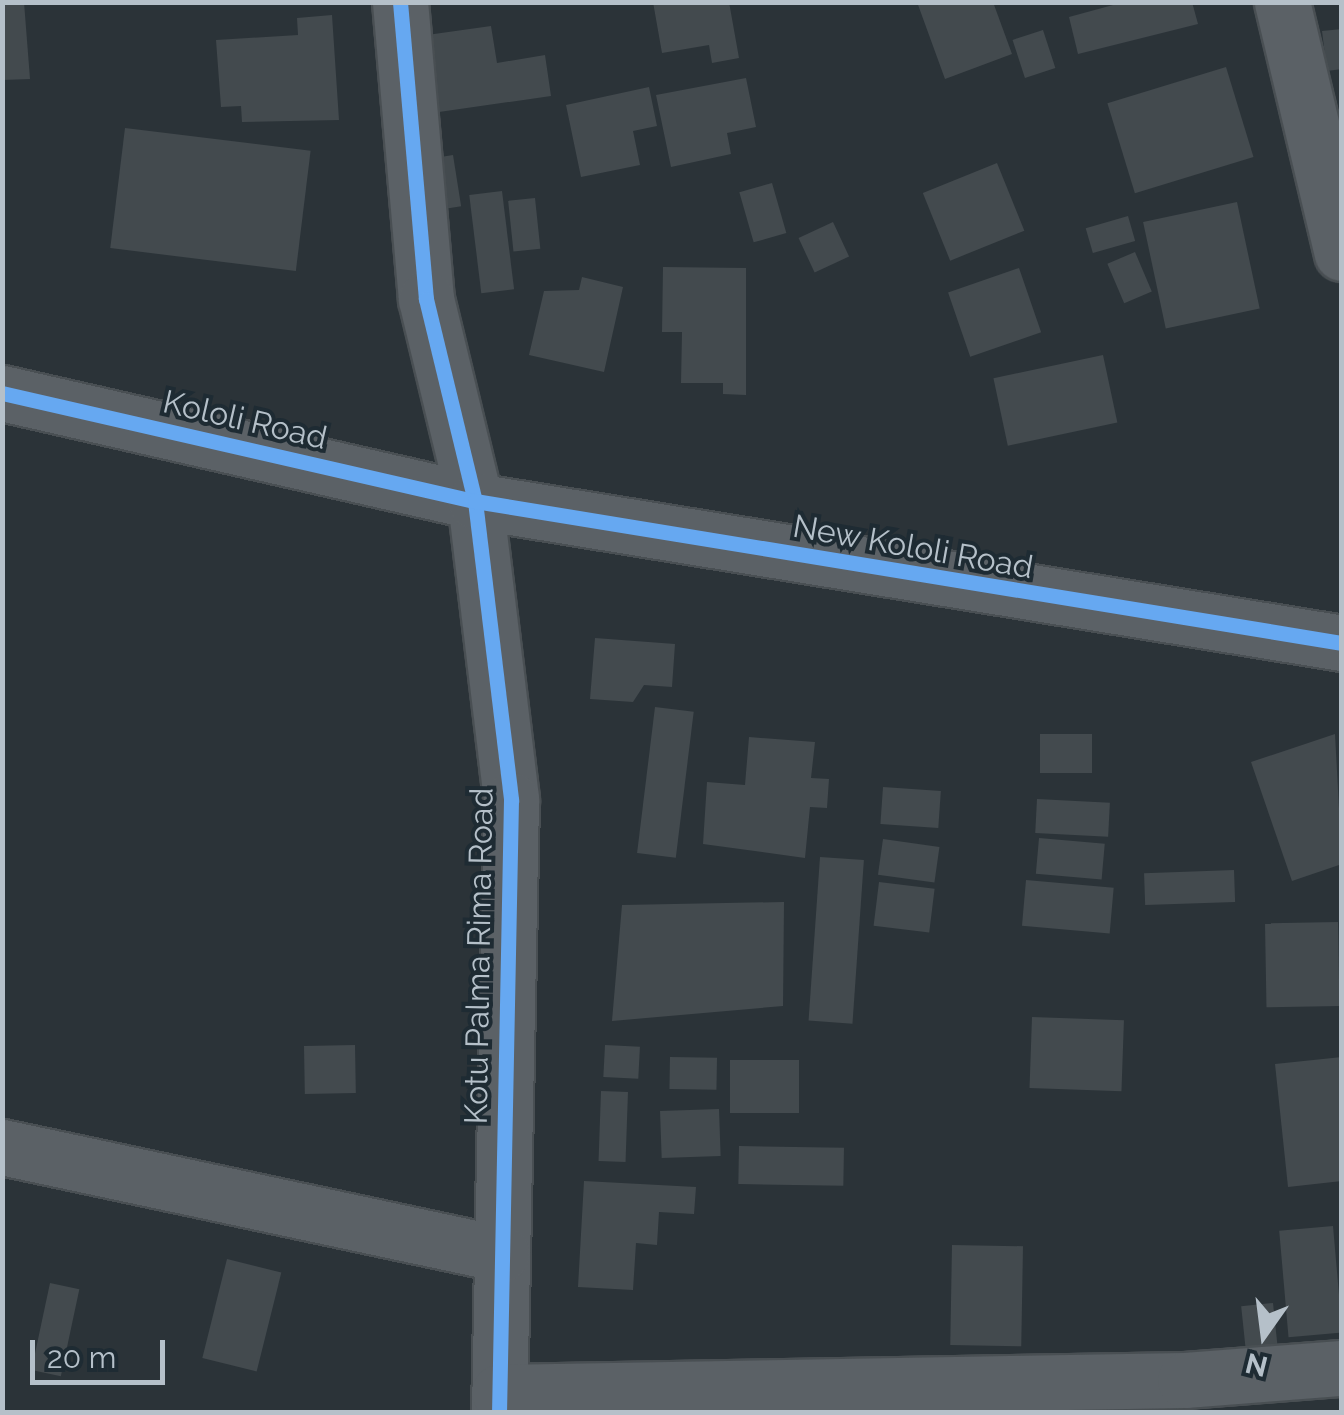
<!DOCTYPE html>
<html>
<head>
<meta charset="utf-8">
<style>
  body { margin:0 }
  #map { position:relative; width:1344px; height:1415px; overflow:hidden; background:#2b3338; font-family:Raleway,sans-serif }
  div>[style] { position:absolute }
  .building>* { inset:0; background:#434a4e; transform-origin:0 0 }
  .roads { filter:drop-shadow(2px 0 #494f53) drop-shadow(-2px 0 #494f53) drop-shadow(0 2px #494f53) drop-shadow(0 -2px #494f53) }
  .minor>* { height:55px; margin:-27.5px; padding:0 27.5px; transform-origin:27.5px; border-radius:27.5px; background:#5b6166 }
  .cycleway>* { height:15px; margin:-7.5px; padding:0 7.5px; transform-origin:7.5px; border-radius:7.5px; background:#66a8f1 }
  span { translate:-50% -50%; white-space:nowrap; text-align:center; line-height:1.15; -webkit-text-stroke:8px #1e2b33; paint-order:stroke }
  .street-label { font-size:32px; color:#b5c0c9 }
  .frame { position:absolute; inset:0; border:5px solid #b5c0c9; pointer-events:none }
  .north { position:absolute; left:1214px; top:1285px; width:100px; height:100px; -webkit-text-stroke:8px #1e2b33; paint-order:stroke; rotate:194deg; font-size:28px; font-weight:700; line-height:40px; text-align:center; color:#b5c0c9 }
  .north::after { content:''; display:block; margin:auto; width:35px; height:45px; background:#b5c0c9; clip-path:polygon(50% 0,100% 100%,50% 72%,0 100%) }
  .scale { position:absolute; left:30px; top:1340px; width:135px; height:45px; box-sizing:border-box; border:5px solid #b5c0c9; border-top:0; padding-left:12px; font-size:30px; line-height:35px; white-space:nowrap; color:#b5c0c9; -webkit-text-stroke:8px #1e2b33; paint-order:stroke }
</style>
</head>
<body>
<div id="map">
  <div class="building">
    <div style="clip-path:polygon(2px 2px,24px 2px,30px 79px,2px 80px)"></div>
    <div style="clip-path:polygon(653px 2px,729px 2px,739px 58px,712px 63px,709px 45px,662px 53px)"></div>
    <div style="clip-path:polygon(917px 2px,993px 2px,1012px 54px,945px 79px)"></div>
    <div style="clip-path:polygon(1124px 2px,1192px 2px,1198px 24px,1078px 54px,1069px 17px)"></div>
    <div style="clip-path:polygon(332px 15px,339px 120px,242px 122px,241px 106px,221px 107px,216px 40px,298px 35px,297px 18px)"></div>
    <div style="clip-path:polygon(491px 26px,497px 63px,545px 55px,551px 96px,439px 112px,427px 35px)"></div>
    <div style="clip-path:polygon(1342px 29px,1342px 69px,1327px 71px,1322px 31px)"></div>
    <div style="left:1043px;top:30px;width:40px;height:32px;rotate:72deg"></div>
    <div style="left:1226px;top:67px;width:94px;height:124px;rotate:73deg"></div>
    <div style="clip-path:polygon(746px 78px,756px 127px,727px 133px,731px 154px,671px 167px,656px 95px)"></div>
    <div style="clip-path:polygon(649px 87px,657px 126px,633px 131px,640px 165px,581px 177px,566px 105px)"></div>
    <div style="left:125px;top:128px;width:187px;height:121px;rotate:7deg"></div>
    <div style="left:453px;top:155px;width:52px;height:38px;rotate:81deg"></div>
    <div style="left:997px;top:163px;width:73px;height:80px;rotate:68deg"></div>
    <div style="left:772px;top:183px;width:52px;height:34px;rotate:74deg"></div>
    <div style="left:502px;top:191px;width:99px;height:33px;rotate:83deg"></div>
    <div style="left:535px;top:198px;width:51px;height:27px;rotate:84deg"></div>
    <div style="left:1237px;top:202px;width:109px;height:96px;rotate:78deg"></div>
    <div style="left:1128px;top:216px;width:26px;height:44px;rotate:74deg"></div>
    <div style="left:833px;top:222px;width:38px;height:38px;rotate:65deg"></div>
    <div style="left:1135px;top:252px;width:43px;height:30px;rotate:67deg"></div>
    <div style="clip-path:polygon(663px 267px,746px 268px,746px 395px,723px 394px,723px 383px,681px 383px,682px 332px,662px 332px)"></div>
    <div style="left:1019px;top:268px;width:68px;height:75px;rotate:71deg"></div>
    <div style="clip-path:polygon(582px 277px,623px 287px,604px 372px,529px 355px,544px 291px,579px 290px)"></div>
    <div style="left:1103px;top:355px;width:69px;height:112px;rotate:78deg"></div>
    <div style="clip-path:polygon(595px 638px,675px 644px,672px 687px,644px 685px,633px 702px,590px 699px)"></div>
    <div style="left:655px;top:707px;width:39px;height:147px;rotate:7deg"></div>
    <div style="left:1040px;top:734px;width:52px;height:39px"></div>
    <div style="clip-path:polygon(1335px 734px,1342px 864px,1292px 881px,1251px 762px)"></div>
    <div style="clip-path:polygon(749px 737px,815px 742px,811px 778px,829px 779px,827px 808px,810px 807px,805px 858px,703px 844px,707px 782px,745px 785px)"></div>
    <div style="left:883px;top:787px;width:58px;height:37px;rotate:4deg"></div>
    <div style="left:1037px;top:799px;width:73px;height:34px;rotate:3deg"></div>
    <div style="left:1039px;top:838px;width:66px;height:36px;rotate:5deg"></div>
    <div style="left:883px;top:839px;width:57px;height:36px;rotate:8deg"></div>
    <div style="left:820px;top:857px;width:44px;height:164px;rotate:4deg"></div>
    <div style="left:1234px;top:870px;width:32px;height:90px;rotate:88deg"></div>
    <div style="left:1026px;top:880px;width:88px;height:46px;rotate:5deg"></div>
    <div style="left:879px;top:882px;width:56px;height:44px;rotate:7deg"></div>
    <div style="clip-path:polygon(784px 902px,783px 1006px,612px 1021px,622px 905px)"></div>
    <div style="left:1338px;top:922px;width:84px;height:73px;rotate:89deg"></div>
    <div style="left:1032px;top:1017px;width:92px;height:71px;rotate:2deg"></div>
    <div style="left:355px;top:1045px;width:48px;height:51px;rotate:89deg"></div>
    <div style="left:605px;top:1045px;width:35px;height:32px;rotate:3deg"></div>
    <div style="left:670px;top:1057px;width:47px;height:32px;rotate:1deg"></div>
    <div style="clip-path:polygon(1342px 1057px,1342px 1181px,1288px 1187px,1275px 1064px)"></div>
    <div style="left:799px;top:1060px;width:53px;height:69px;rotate:90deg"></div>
    <div style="left:601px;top:1091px;width:27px;height:70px;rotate:2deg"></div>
    <div style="left:719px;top:1109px;width:47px;height:59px;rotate:88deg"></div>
    <div style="left:739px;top:1146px;width:105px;height:38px;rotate:1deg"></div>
    <div style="clip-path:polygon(584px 1181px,696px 1187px,694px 1214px,659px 1212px,657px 1245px,636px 1243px,633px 1290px,578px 1287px)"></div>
    <div style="left:1333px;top:1226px;width:107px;height:54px;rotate:85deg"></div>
    <div style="left:952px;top:1245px;width:71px;height:100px;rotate:1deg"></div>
    <div style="left:227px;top:1259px;width:56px;height:102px;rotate:14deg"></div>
    <div style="left:50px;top:1283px;width:30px;height:89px;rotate:12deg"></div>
    <div style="left:1273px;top:1303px;width:51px;height:32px;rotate:84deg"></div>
  </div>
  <div class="roads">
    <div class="minor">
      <div style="left:400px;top:2px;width:298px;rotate:85deg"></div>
      <div style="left:426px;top:299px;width:208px;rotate:76.4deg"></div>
      <div style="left:475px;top:501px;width:301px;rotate:83.1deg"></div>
      <div style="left:511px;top:800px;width:612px;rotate:91.12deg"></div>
      <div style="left:1282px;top:2px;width:258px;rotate:76.6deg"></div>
      <div style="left:2px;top:393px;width:485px;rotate:12.9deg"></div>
      <div style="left:475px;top:501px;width:879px;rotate:9.3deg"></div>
      <div style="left:2px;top:1147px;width:511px;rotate:12.08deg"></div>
      <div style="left:499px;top:1392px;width:686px;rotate:-1deg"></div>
      <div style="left:1185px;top:1380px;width:157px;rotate:-4.4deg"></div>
    </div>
  </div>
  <div class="cycleway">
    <div style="left:400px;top:2px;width:298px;rotate:85deg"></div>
    <div style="left:426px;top:299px;width:208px;rotate:76.4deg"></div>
    <div style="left:475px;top:501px;width:301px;rotate:83.1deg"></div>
    <div style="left:511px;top:800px;width:612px;rotate:91.12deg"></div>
    <div style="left:2px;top:393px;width:485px;rotate:12.9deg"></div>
    <div style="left:475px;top:501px;width:879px;rotate:9.3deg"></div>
  </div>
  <div class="street-label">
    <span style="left:245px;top:420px;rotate:13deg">Kololi Road</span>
    <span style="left:913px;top:547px;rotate:10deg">New Kololi Road</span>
    <span style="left:479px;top:956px;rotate:-89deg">Kotu Palma Rima Road</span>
  </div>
  <div class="frame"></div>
  <div class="north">N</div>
  <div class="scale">20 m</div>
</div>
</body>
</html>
